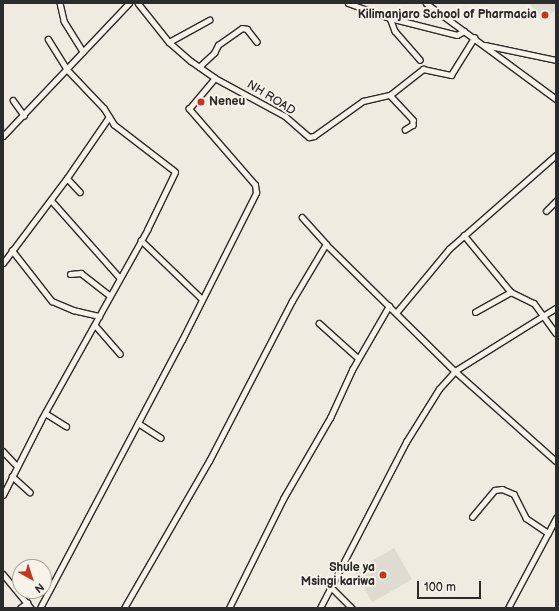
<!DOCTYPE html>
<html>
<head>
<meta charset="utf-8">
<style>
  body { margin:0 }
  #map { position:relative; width:559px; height:611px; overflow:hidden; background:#efebe0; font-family:"Balsamiq Sans",sans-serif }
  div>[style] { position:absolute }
  .built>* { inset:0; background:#dedbd1; transform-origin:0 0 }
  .roads { filter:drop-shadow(1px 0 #2b2b2b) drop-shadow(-1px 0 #2b2b2b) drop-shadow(0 1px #2b2b2b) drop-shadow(0 -1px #2b2b2b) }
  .minor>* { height:4.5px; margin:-2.25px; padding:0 2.25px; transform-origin:2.25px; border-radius:2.25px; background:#f7f3e8 }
  .dots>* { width:11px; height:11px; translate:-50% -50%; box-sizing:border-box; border:2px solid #f7f3e8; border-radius:50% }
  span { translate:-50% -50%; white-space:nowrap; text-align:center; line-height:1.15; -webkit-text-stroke:4px #f7f3e8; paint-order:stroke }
  .poi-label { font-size:12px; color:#2b2b2b; font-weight:700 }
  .right { translate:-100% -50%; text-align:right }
  .left { translate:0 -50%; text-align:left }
  .street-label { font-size:12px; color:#2b2b2b }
  .frame { position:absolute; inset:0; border:4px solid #2b2b2b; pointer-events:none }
  .north { position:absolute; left:12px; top:559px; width:40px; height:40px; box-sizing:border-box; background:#f7f3e8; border:1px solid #a5a39c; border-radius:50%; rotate:141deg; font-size:11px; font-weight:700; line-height:16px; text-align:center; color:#2b2b2b }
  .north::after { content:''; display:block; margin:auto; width:14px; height:18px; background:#c8321e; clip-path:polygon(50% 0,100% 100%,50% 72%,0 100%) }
  .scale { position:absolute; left:417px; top:581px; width:64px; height:18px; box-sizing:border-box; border:2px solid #2b2b2b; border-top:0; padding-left:5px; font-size:12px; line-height:14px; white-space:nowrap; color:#2b2b2b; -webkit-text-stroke:3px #f7f3e8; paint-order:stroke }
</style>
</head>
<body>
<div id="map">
  <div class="built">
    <div style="clip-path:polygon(529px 3px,556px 3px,556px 9px,544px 20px)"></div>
    <div style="left:394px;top:548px;width:36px;height:46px;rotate:60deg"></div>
  </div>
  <div class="roads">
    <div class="minor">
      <div style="left:60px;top:3px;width:18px;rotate:77deg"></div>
      <div style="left:64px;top:21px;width:36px;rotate:58deg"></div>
      <div style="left:138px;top:3px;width:50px;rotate:51.5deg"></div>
      <div style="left:169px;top:42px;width:29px;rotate:41deg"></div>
      <div style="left:191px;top:61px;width:29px;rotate:35deg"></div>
      <div style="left:215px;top:78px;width:80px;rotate:28.5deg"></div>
      <div style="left:285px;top:116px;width:32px;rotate:41deg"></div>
      <div style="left:309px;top:137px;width:5px;rotate:-11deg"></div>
      <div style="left:314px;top:136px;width:60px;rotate:-35.5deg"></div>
      <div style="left:363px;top:101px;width:28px;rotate:-13deg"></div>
      <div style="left:390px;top:95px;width:42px;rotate:-38.2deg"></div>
      <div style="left:423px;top:69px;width:29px;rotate:12deg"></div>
      <div style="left:451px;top:75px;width:44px;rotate:-58.1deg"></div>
      <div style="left:348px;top:3px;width:45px;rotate:19.7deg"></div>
      <div style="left:390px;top:18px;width:69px;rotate:14.2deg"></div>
      <div style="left:457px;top:35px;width:8px;rotate:-30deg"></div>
      <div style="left:426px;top:3px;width:162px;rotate:36.4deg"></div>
      <div style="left:390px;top:18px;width:14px;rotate:69deg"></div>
      <div style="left:395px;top:31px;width:38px;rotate:49deg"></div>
      <div style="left:169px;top:42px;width:46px;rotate:-28.8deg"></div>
      <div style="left:485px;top:45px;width:73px;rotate:11.9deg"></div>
      <div style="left:199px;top:67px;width:21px;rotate:-43deg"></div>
      <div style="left:214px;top:53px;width:9px;rotate:-63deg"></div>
      <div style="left:218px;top:45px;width:29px;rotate:-35deg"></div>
      <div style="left:242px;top:28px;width:5px;rotate:11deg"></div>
      <div style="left:247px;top:29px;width:16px;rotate:52deg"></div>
      <div style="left:390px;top:95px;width:34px;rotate:47deg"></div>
      <div style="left:413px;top:120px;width:5px;rotate:90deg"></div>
      <div style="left:413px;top:125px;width:9px;rotate:148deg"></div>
      <div style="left:13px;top:100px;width:19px;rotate:54deg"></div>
      <div style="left:3px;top:136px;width:183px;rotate:-46.5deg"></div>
      <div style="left:67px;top:178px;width:19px;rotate:47deg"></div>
      <div style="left:51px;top:200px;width:104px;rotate:48.5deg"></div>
      <div style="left:546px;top:211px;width:14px;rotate:-45deg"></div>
      <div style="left:302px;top:217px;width:36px;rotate:48deg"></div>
      <div style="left:326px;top:244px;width:181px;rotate:44.6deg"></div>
      <div style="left:455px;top:371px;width:119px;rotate:-32deg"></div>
      <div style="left:464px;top:235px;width:74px;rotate:50.5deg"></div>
      <div style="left:511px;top:292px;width:25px;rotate:26deg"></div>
      <div style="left:534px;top:303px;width:37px;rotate:54deg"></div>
      <div style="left:141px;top:240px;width:85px;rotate:44deg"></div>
      <div style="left:12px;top:250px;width:65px;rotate:51.9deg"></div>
      <div style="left:52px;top:301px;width:23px;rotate:23deg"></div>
      <div style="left:73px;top:310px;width:27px;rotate:13deg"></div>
      <div style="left:3px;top:263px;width:106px;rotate:-53deg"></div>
      <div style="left:67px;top:178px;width:74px;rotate:-55.5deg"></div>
      <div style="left:70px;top:274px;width:11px;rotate:-5deg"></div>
      <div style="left:81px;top:273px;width:37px;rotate:38deg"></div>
      <div style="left:475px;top:312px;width:41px;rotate:-29.1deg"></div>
      <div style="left:396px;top:313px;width:83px;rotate:-50.4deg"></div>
      <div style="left:449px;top:249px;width:142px;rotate:-41.3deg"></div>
      <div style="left:319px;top:323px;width:52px;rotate:41.9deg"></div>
      <div style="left:95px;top:325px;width:38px;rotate:49deg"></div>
      <div style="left:45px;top:413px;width:25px;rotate:32deg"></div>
      <div style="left:138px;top:423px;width:27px;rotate:33deg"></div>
      <div style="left:3px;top:451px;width:21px;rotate:47deg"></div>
      <div style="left:12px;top:476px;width:24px;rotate:42deg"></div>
      <div style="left:3px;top:495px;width:84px;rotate:-63.1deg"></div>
      <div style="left:41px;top:420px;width:218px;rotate:-60.8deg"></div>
      <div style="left:147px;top:230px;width:64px;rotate:-64.2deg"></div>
      <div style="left:175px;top:172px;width:77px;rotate:-142.4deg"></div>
      <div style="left:114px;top:125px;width:19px;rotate:-122deg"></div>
      <div style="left:104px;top:109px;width:54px;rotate:-133.5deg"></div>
      <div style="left:67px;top:70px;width:36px;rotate:-122deg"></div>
      <div style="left:472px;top:517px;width:35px;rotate:-50deg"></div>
      <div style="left:495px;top:490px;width:7px;rotate:-8deg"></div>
      <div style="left:502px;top:489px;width:13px;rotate:23deg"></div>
      <div style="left:514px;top:494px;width:27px;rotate:63deg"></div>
      <div style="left:526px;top:518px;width:27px;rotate:34deg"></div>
      <div style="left:3px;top:574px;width:44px;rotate:50.5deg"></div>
      <div style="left:331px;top:587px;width:30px;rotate:45deg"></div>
      <div style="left:20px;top:608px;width:9px;rotate:-36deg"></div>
      <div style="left:40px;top:608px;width:303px;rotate:-62.1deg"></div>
      <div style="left:182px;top:340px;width:165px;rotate:-63.3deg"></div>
      <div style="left:256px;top:193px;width:8px;rotate:-97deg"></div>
      <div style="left:255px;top:185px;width:101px;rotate:-131deg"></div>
      <div style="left:189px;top:109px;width:40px;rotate:-50deg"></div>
      <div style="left:124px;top:608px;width:170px;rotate:-60deg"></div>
      <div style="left:209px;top:461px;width:180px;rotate:-62.6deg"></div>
      <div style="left:292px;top:301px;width:66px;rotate:-59.2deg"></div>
      <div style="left:229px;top:608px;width:122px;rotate:-63.6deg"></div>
      <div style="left:283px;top:499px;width:94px;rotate:-59.9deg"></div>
      <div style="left:330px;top:418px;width:53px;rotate:-65.4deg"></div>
      <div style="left:352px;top:370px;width:74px;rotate:-60deg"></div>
      <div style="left:320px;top:608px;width:187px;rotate:-62.6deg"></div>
      <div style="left:406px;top:442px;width:62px;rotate:-58.1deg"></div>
      <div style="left:439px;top:389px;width:24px;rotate:-48deg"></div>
      <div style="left:455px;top:371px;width:135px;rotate:41.7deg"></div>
      <div style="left:508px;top:608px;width:102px;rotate:-61.9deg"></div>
    </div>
  </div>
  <div class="dots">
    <div style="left:545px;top:15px;background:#c8321e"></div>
    <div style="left:201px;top:102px;background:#c8321e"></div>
    <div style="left:383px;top:575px;background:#c8321e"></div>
  </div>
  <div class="poi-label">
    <span class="right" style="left:537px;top:15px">Kilimanjaro School of Pharmacia</span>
    <span class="left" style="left:209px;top:102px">Neneu</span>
    <span class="right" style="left:375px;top:575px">Shule ya<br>Msingi kariwa</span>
  </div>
  <div class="street-label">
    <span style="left:271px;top:98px;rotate:32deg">NH ROAD</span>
  </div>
  <div class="frame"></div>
  <div class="north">N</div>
  <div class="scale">100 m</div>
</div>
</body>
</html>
